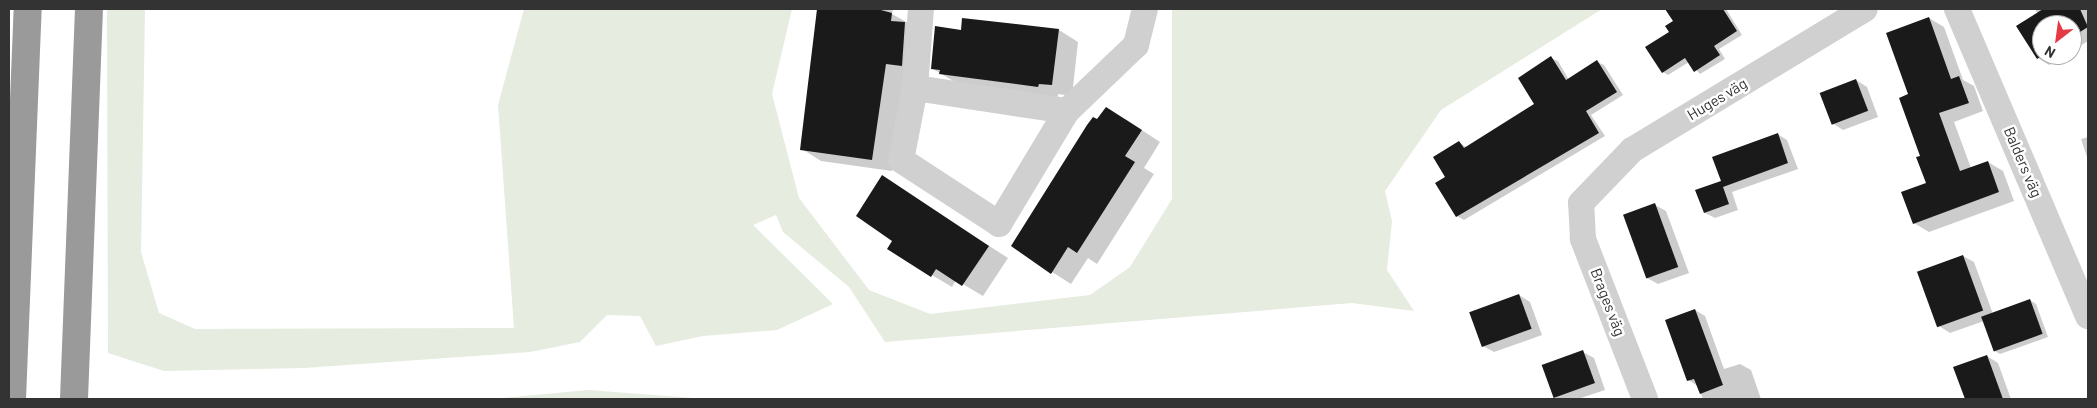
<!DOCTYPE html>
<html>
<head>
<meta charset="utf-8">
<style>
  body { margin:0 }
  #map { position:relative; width:2097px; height:408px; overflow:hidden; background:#fff; font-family:Barlow,sans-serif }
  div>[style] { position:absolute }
  .green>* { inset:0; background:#e6ecdf }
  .shadow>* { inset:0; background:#0003 }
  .building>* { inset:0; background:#1a1a1a; transform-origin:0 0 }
  .street>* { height:26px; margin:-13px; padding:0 13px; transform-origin:13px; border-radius:13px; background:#d0d0d0 }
  .highway>* { height:28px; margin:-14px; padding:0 14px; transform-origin:14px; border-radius:14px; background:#9a9a9a }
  span { translate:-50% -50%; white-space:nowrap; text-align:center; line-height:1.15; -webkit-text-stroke:5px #fff; paint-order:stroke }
  .street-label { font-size:15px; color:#333 }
  .frame { position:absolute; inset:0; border:10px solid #333; pointer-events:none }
  .north { position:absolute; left:2032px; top:15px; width:50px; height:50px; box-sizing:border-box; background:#fff; border:1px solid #adadad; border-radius:50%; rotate:210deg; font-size:14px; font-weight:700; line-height:20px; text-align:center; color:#333 }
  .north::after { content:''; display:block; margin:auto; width:18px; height:22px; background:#e63946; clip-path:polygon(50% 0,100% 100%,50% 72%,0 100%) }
</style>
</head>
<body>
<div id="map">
  <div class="green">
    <div style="clip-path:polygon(107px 9px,145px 9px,141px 252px,159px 313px,195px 329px,514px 328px,498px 105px,524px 9px,792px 9px,772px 94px,799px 198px,869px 290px,930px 314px,1090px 295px,1130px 267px,1172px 199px,1172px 9px,1602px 9px,1441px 110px,1385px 191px,1392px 221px,1387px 270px,1414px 311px,1352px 303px,885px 342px,849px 287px,783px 232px,776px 215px,753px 225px,833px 304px,777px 330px,703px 336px,656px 346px,640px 316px,607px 315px,580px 342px,530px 352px,304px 368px,164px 371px,108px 353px)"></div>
    <div style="clip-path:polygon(588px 390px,707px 399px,491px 399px)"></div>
  </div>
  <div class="shadow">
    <div style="clip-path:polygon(818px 9px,893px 9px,892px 14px,912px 25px,892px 171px,821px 161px,802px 149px)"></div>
    <div style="clip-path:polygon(1666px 9px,1726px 9px,1742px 35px,1719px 49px,1725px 59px,1700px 74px,1689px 62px,1668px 75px,1663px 72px,1674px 22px)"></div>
    <div style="clip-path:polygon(2035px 9px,2088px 9px,2088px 41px,2072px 51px,2072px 25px,2042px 25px,2042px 55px,2065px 55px,2049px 65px,2038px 58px,2038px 14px)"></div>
    <div style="clip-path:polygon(1929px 18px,1944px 27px,1963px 80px,1974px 86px,1983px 111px,1954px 122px,1971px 168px,1988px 162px,2003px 171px,2014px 201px,1929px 232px,1914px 223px,1927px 184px,1910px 95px)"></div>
    <div style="clip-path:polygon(963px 19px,1059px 30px,1078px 42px,1072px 96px,1058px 94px,1058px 97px,960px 85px,933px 69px,962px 31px)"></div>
    <div style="clip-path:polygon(1551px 58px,1558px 61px,1569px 80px,1597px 62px,1604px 65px,1623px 95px,1591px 115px,1605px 136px,1464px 220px,1457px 216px,1447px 177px,1459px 142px,1467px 148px,1536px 104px)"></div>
    <div style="clip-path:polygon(1856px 80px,1867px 87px,1878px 117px,1843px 130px,1832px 123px)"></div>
    <div style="clip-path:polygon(1125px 119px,1160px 142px,1144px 168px,1154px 174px,1097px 264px,1088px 258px,1071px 284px,1052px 272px,1098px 121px)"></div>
    <div style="clip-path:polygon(1777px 134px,1787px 140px,1798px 169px,1732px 192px,1738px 210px,1715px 218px,1705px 213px,1722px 182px)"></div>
    <div style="clip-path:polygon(2088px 137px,2088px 160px,2081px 139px)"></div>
    <div style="clip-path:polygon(882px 177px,1008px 258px,983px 296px,956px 280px,952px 287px,888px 249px,894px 240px)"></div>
    <div style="clip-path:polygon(1655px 205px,1666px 211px,1689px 273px,1658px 284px,1647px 278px)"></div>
    <div style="clip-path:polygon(1963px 256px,1974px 262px,1993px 314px,2030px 300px,2036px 304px,2048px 337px,2000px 354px,1995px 351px,1984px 321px,1950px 333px,1939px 326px)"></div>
    <div style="clip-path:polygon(1519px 295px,1530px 302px,1542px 335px,1494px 352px,1483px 346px)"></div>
    <div style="clip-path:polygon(1695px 310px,1705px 316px,1724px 369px,1740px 364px,1751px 370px,1761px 399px,1703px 399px,1698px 386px,1688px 380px)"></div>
    <div style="clip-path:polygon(1583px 352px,1594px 358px,1605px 390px,1578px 399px,1558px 399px,1555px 397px)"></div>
    <div style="clip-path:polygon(1987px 356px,1998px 363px,2011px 399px,1966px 399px,1955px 368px)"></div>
  </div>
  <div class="building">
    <div style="clip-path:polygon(817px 9px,877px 9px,892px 13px,891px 21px,905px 22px,902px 66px,886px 64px,872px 160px,800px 150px)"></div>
    <div style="clip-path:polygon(1665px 9px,1723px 9px,1737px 31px,1714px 46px,1720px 55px,1694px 72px,1685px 58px,1662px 73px,1645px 47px,1669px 32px,1665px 26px,1673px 21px)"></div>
    <div style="clip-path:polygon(2043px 9px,2080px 9px,2088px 27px,2072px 37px,2072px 25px,2042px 25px,2043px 55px,2037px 59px,2016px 26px)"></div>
    <div style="clip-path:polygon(1929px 17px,1951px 79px,1959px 76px,1969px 103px,1939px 113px,1960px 171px,1988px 161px,1999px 192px,1913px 224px,1901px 192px,1926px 183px,1916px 157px,1920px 156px,1899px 98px,1908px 94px,1886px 33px)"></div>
    <div style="clip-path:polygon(962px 18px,1059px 29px,1052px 85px,1039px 84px,1038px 87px,939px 74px,940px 70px,931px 69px,935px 26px,961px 30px)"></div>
    <div style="clip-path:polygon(1551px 56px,1566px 80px,1597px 60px,1617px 92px,1586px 111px,1599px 133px,1456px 217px,1435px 183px,1445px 177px,1433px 157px,1459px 141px,1464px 148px,1534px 104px,1518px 78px)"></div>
    <div style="left:1856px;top:79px;width:34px;height:39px;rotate:69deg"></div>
    <div style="clip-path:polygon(1106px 107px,1142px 130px,1125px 156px,1135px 162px,1077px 253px,1068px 247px,1051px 274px,1011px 246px,1087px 125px,1093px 117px,1097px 119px)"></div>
    <div style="clip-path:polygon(1778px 133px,1788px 163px,1723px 187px,1729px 204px,1704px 213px,1695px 190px,1721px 181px,1712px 157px)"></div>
    <div style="clip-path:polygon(882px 175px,989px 246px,962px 286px,936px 269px,931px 277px,887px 249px,892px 241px,856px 216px)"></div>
    <div style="left:1655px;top:203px;width:68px;height:34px;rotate:70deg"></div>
    <div style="left:1963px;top:255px;width:59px;height:49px;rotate:70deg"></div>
    <div style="left:1519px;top:294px;width:37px;height:53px;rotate:70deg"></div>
    <div style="left:2030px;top:299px;width:37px;height:52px;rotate:70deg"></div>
    <div style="clip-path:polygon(1695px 309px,1723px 385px,1700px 394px,1694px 379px,1687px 381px,1665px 320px)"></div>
    <div style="left:1583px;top:350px;width:35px;height:44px;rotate:70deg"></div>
    <div style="clip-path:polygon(1987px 355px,2003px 399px,1965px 399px,1953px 367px)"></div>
  </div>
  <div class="street">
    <div style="left:1957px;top:9px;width:334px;rotate:66.9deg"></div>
    <div style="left:915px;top:88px;width:79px;rotate:-85.7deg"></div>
    <div style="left:1067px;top:111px;width:154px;rotate:-171.4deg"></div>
    <div style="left:915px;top:88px;width:73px;rotate:101deg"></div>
    <div style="left:901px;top:160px;width:117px;rotate:33.1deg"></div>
    <div style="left:999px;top:224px;width:132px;rotate:-59deg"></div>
    <div style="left:1067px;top:111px;width:95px;rotate:-43.7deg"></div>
    <div style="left:1136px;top:45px;width:37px;rotate:-76deg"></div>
    <div style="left:1645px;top:399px;width:172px;rotate:-111.2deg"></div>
    <div style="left:1583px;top:239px;width:36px;rotate:-93deg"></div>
    <div style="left:1581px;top:203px;width:74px;rotate:-46.1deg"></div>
    <div style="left:1632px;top:150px;width:272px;rotate:-31.2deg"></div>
  </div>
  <div class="highway">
    <div style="left:12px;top:399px;width:390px;rotate:-87.7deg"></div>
    <div style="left:74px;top:399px;width:390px;rotate:-87.8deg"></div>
  </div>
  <div class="street-label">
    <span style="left:1717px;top:99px;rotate:-31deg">Huges väg</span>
    <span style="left:2023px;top:162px;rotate:67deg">Balders väg</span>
    <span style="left:1608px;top:302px;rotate:69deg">Brages väg</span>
  </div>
  <div class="frame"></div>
  <div class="north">N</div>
</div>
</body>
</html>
